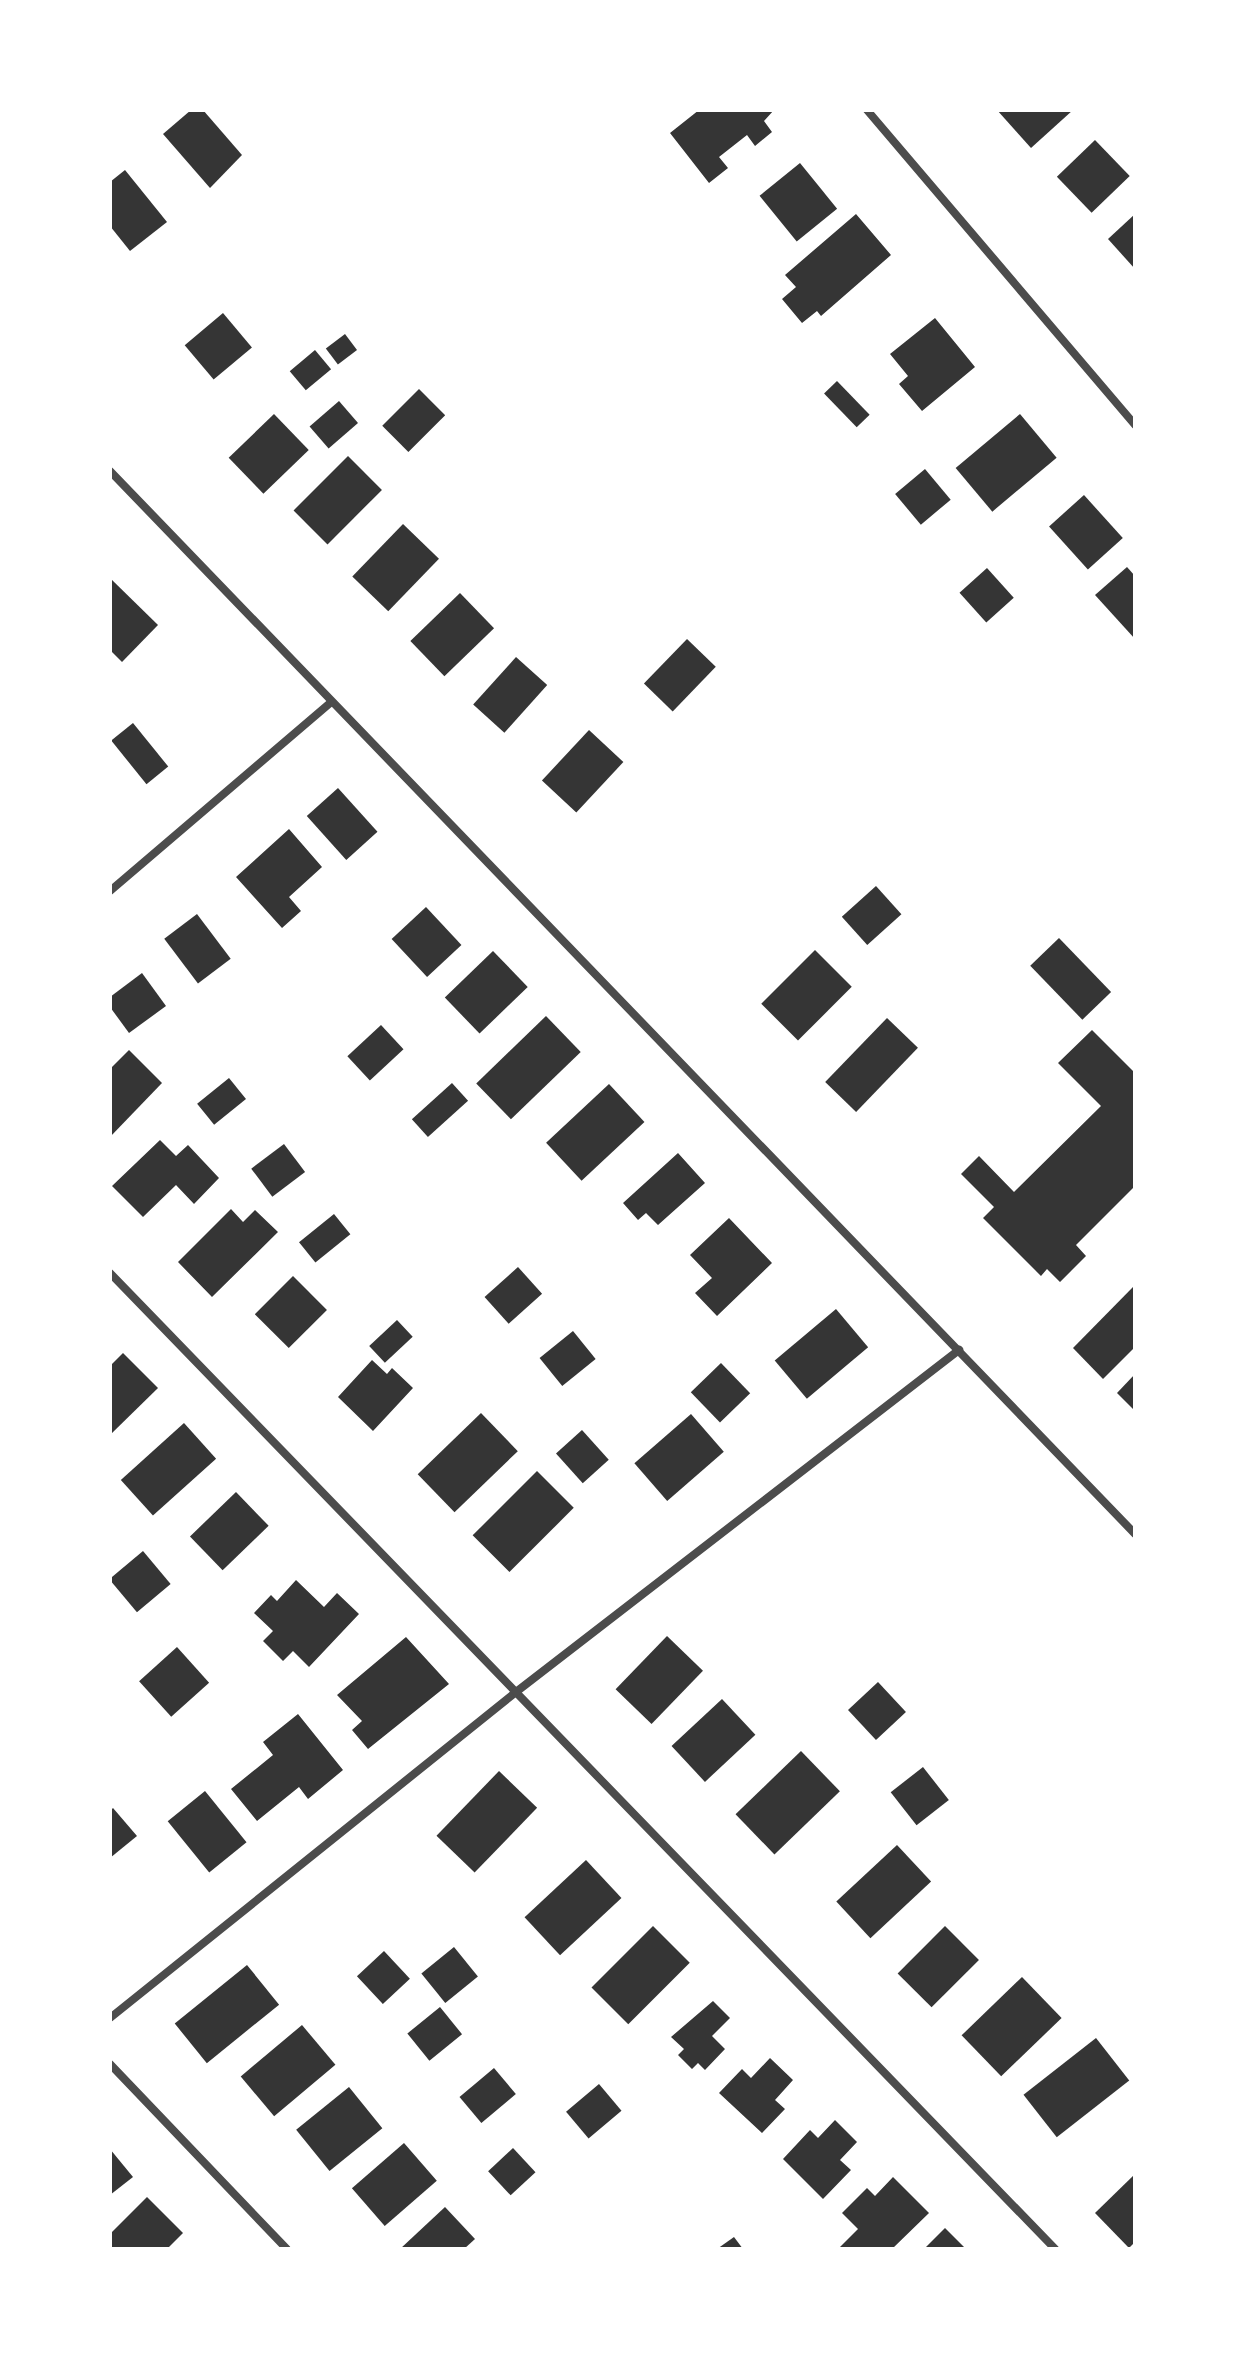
<!DOCTYPE html>
<html>
<head>
<meta charset="utf-8">
<style>
  body { margin:0 }
  #map { position:relative; width:1245px; height:2359px; overflow:hidden; background:#fff; font-family:Inter,sans-serif }
  div>[style] { position:absolute }
  .building>* { inset:0; background:#353535; transform-origin:0 0 }
  .minor>* { height:8px; margin:-4px; padding:0 4px; transform-origin:4px; border-radius:4px; background:#4c4c4c }
  span { translate:-50% -50%; white-space:nowrap; text-align:center; line-height:1.15; -webkit-text-stroke:6px #fff; paint-order:stroke }
  .frame { position:absolute; inset:0; border:112px solid #fff; pointer-events:none }
</style>
</head>
<body>
<div id="map">
  <div class="building">
    <div style="clip-path:polygon(191px 110px,203px 110px,242px 155px,210px 188px,163px 134px)"></div>
    <div style="clip-path:polygon(699px 110px,774px 110px,764px 121px,772px 132px,755px 146px,747px 135px,719px 157px,728px 168px,709px 183px,670px 133px)"></div>
    <div style="clip-path:polygon(997px 110px,1073px 110px,1031px 148px)"></div>
    <div style="left:1095px;top:140px;width:50px;height:53px;rotate:46deg"></div>
    <div style="left:800px;top:163px;width:59px;height:52px;rotate:51deg"></div>
    <div style="clip-path:polygon(125px 170px,167px 222px,130px 251px,110px 226px,110px 182px)"></div>
    <div style="clip-path:polygon(856px 214px,891px 255px,821px 316px,817px 311px,802px 323px,782px 299px,796px 287px,785px 275px)"></div>
    <div style="clip-path:polygon(1135px 214px,1135px 269px,1108px 239px)"></div>
    <div style="left:223px;top:313px;width:45px;height:50px;rotate:50deg"></div>
    <div style="clip-path:polygon(935px 318px,975px 367px,922px 411px,899px 384px,908px 376px,890px 354px)"></div>
    <div style="left:345px;top:334px;width:20px;height:24px;rotate:53deg"></div>
    <div style="left:315px;top:350px;width:25px;height:33px;rotate:50deg"></div>
    <div style="left:837px;top:381px;width:47px;height:18px;rotate:46deg"></div>
    <div style="left:419px;top:389px;width:37px;height:52px;rotate:45deg"></div>
    <div style="left:339px;top:401px;width:29px;height:39px;rotate:49deg"></div>
    <div style="left:274px;top:414px;width:50px;height:63px;rotate:46deg"></div>
    <div style="left:1020px;top:414px;width:57px;height:84px;rotate:50deg"></div>
    <div style="left:348px;top:456px;width:48px;height:77px;rotate:45deg"></div>
    <div style="left:925px;top:469px;width:40px;height:39px;rotate:50deg"></div>
    <div style="left:1084px;top:495px;width:58px;height:47px;rotate:48deg"></div>
    <div style="left:403px;top:524px;width:50px;height:73px;rotate:44deg"></div>
    <div style="clip-path:polygon(1127px 567px,1135px 576px,1135px 639px,1095px 595px)"></div>
    <div style="left:987px;top:568px;width:40px;height:37px;rotate:48deg"></div>
    <div style="clip-path:polygon(110px 578px,158px 625px,122px 662px,110px 650px)"></div>
    <div style="left:460px;top:593px;width:49px;height:69px;rotate:46deg"></div>
    <div style="left:687px;top:639px;width:40px;height:62px;rotate:44deg"></div>
    <div style="left:516px;top:657px;width:42px;height:64px;rotate:42deg"></div>
    <div style="left:133px;top:723px;width:56px;height:28px;rotate:51deg"></div>
    <div style="left:589px;top:730px;width:47px;height:69px;rotate:43deg"></div>
    <div style="left:338px;top:788px;width:59px;height:42px;rotate:48deg"></div>
    <div style="clip-path:polygon(289px 829px,322px 867px,289px 897px,301px 911px,282px 928px,236px 877px)"></div>
    <div style="left:876px;top:886px;width:38px;height:46px;rotate:48deg"></div>
    <div style="left:426px;top:907px;width:52px;height:47px;rotate:47deg"></div>
    <div style="left:197px;top:914px;width:56px;height:41px;rotate:53deg"></div>
    <div style="left:1059px;top:938px;width:75px;height:40px;rotate:46deg"></div>
    <div style="left:815px;top:950px;width:52px;height:76px;rotate:45deg"></div>
    <div style="left:493px;top:951px;width:50px;height:67px;rotate:46deg"></div>
    <div style="clip-path:polygon(142px 973px,166px 1006px,129px 1033px,110px 1007px,110px 997px)"></div>
    <div style="left:546px;top:1016px;width:50px;height:97px;rotate:46deg"></div>
    <div style="left:887px;top:1018px;width:43px;height:89px;rotate:44deg"></div>
    <div style="left:381px;top:1025px;width:33px;height:46px;rotate:47deg"></div>
    <div style="clip-path:polygon(1092px 1030px,1135px 1073px,1135px 1186px,1076px 1245px,1086px 1256px,1060px 1282px,1047px 1269px,1041px 1276px,983px 1218px,994px 1207px,961px 1174px,979px 1156px,1014px 1192px,1101px 1106px,1058px 1063px)"></div>
    <div style="clip-path:polygon(129px 1050px,162px 1083px,110px 1137px,110px 1069px)"></div>
    <div style="left:229px;top:1078px;width:27px;height:41px;rotate:51deg"></div>
    <div style="left:452px;top:1083px;width:24px;height:54px;rotate:48deg"></div>
    <div style="left:609px;top:1084px;width:52px;height:86px;rotate:47deg"></div>
    <div style="clip-path:polygon(160px 1140px,176px 1156px,188px 1145px,219px 1178px,194px 1204px,176px 1185px,143px 1217px,112px 1186px)"></div>
    <div style="left:284px;top:1144px;width:35px;height:41px;rotate:53deg"></div>
    <div style="clip-path:polygon(678px 1153px,705px 1183px,658px 1225px,646px 1213px,638px 1220px,623px 1203px)"></div>
    <div style="clip-path:polygon(231px 1209px,243px 1222px,255px 1210px,278px 1232px,212px 1297px,178px 1262px)"></div>
    <div style="left:334px;top:1214px;width:26px;height:45px;rotate:51deg"></div>
    <div style="clip-path:polygon(729px 1218px,772px 1263px,717px 1316px,695px 1293px,712px 1278px,690px 1255px)"></div>
    <div style="left:518px;top:1267px;width:36px;height:45px;rotate:48deg"></div>
    <div style="left:293px;top:1276px;width:48px;height:54px;rotate:45deg"></div>
    <div style="clip-path:polygon(1133px 1287px,1135px 1347px,1103px 1379px,1073px 1348px)"></div>
    <div style="left:836px;top:1309px;width:50px;height:80px;rotate:50deg"></div>
    <div style="left:397px;top:1320px;width:23px;height:38px;rotate:47deg"></div>
    <div style="left:573px;top:1331px;width:36px;height:43px;rotate:51deg"></div>
    <div style="clip-path:polygon(123px 1353px,158px 1388px,110px 1435px,110px 1366px)"></div>
    <div style="clip-path:polygon(372px 1360px,387px 1374px,392px 1368px,413px 1388px,373px 1431px,338px 1397px)"></div>
    <div style="left:721px;top:1363px;width:42px;height:42px;rotate:46deg"></div>
    <div style="clip-path:polygon(1135px 1374px,1135px 1411px,1117px 1393px)"></div>
    <div style="left:481px;top:1413px;width:53px;height:88px;rotate:46deg"></div>
    <div style="left:691px;top:1414px;width:50px;height:75px;rotate:49deg"></div>
    <div style="left:184px;top:1423px;width:48px;height:85px;rotate:48deg"></div>
    <div style="left:582px;top:1430px;width:40px;height:35px;rotate:48deg"></div>
    <div style="left:537px;top:1471px;width:52px;height:91px;rotate:45deg"></div>
    <div style="left:236px;top:1492px;width:47px;height:64px;rotate:46deg"></div>
    <div style="left:143px;top:1551px;width:43px;height:44px;rotate:50deg"></div>
    <div style="clip-path:polygon(296px 1580px,324px 1607px,337px 1593px,359px 1614px,309px 1667px,293px 1651px,283px 1661px,263px 1641px,273px 1631px,254px 1613px,271px 1595px,277px 1601px)"></div>
    <div style="left:667px;top:1636px;width:50px;height:74px;rotate:44deg"></div>
    <div style="clip-path:polygon(406px 1637px,449px 1684px,368px 1749px,352px 1730px,362px 1721px,337px 1695px)"></div>
    <div style="left:177px;top:1647px;width:48px;height:51px;rotate:48deg"></div>
    <div style="left:878px;top:1682px;width:41px;height:41px;rotate:47deg"></div>
    <div style="left:722px;top:1699px;width:49px;height:69px;rotate:47deg"></div>
    <div style="clip-path:polygon(298px 1714px,343px 1770px,308px 1799px,299px 1787px,257px 1821px,231px 1789px,273px 1755px,263px 1742px)"></div>
    <div style="left:801px;top:1751px;width:56px;height:91px;rotate:46deg"></div>
    <div style="left:923px;top:1767px;width:42px;height:41px;rotate:52deg"></div>
    <div style="left:499px;top:1771px;width:53px;height:90px;rotate:44deg"></div>
    <div style="left:205px;top:1791px;width:66px;height:48px;rotate:51deg"></div>
    <div style="clip-path:polygon(113px 1808px,137px 1836px,110px 1858px,110px 1811px)"></div>
    <div style="left:897px;top:1845px;width:50px;height:83px;rotate:47deg"></div>
    <div style="left:586px;top:1860px;width:52px;height:84px;rotate:47deg"></div>
    <div style="left:653px;top:1926px;width:52px;height:87px;rotate:45deg"></div>
    <div style="left:945px;top:1926px;width:48px;height:67px;rotate:45deg"></div>
    <div style="left:454px;top:1947px;width:38px;height:42px;rotate:51deg"></div>
    <div style="left:384px;top:1951px;width:38px;height:37px;rotate:47deg"></div>
    <div style="left:247px;top:1965px;width:51px;height:93px;rotate:51deg"></div>
    <div style="left:1022px;top:1977px;width:57px;height:84px;rotate:46deg"></div>
    <div style="clip-path:polygon(713px 2001px,730px 2018px,712px 2036px,725px 2049px,705px 2070px,698px 2063px,692px 2069px,678px 2055px,684px 2049px,671px 2037px)"></div>
    <div style="left:440px;top:2007px;width:35px;height:42px;rotate:51deg"></div>
    <div style="left:302px;top:2025px;width:52px;height:80px;rotate:50deg"></div>
    <div style="left:1096px;top:2038px;width:54px;height:92px;rotate:52deg"></div>
    <div style="clip-path:polygon(770px 2058px,793px 2080px,775px 2100px,785px 2109px,762px 2133px,719px 2093px,742px 2069px,751px 2078px)"></div>
    <div style="left:494px;top:2068px;width:34px;height:45px;rotate:50deg"></div>
    <div style="left:599px;top:2084px;width:35px;height:43px;rotate:50deg"></div>
    <div style="left:349px;top:2087px;width:53px;height:68px;rotate:51deg"></div>
    <div style="clip-path:polygon(835px 2120px,857px 2142px,840px 2160px,851px 2170px,823px 2199px,783px 2159px,810px 2130px,818px 2138px)"></div>
    <div style="left:404px;top:2143px;width:50px;height:69px;rotate:49deg"></div>
    <div style="left:513px;top:2148px;width:33px;height:34px;rotate:47deg"></div>
    <div style="clip-path:polygon(110px 2149px,133px 2177px,110px 2195px)"></div>
    <div style="clip-path:polygon(1135px 2174px,1135px 2242px,1129px 2248px,1095px 2213px)"></div>
    <div style="clip-path:polygon(893px 2177px,929px 2213px,892px 2249px,838px 2249px,858px 2229px,842px 2213px,867px 2188px,875px 2196px)"></div>
    <div style="clip-path:polygon(147px 2197px,183px 2233px,167px 2249px,110px 2249px,110px 2234px)"></div>
    <div style="clip-path:polygon(445px 2207px,475px 2239px,464px 2249px,400px 2249px)"></div>
    <div style="clip-path:polygon(945px 2228px,966px 2249px,924px 2249px)"></div>
    <div style="clip-path:polygon(734px 2237px,743px 2249px,717px 2249px)"></div>
  </div>
  <div class="minor">
    <div style="left:867px;top:110px;width:414px;rotate:49.6deg"></div>
    <div style="left:110px;top:471px;width:1477px;rotate:46.04deg"></div>
    <div style="left:110px;top:891px;width:291px;rotate:-40.5deg"></div>
    <div style="left:110px;top:1273px;width:1359px;rotate:45.92deg"></div>
    <div style="left:110px;top:2018px;width:521px;rotate:-38.76deg"></div>
    <div style="left:516px;top:1692px;width:560px;rotate:-37.67deg"></div>
    <div style="left:110px;top:2064px;width:256px;rotate:46.3deg"></div>
  </div>
  <div class="frame"></div>
</div>
</body>
</html>
